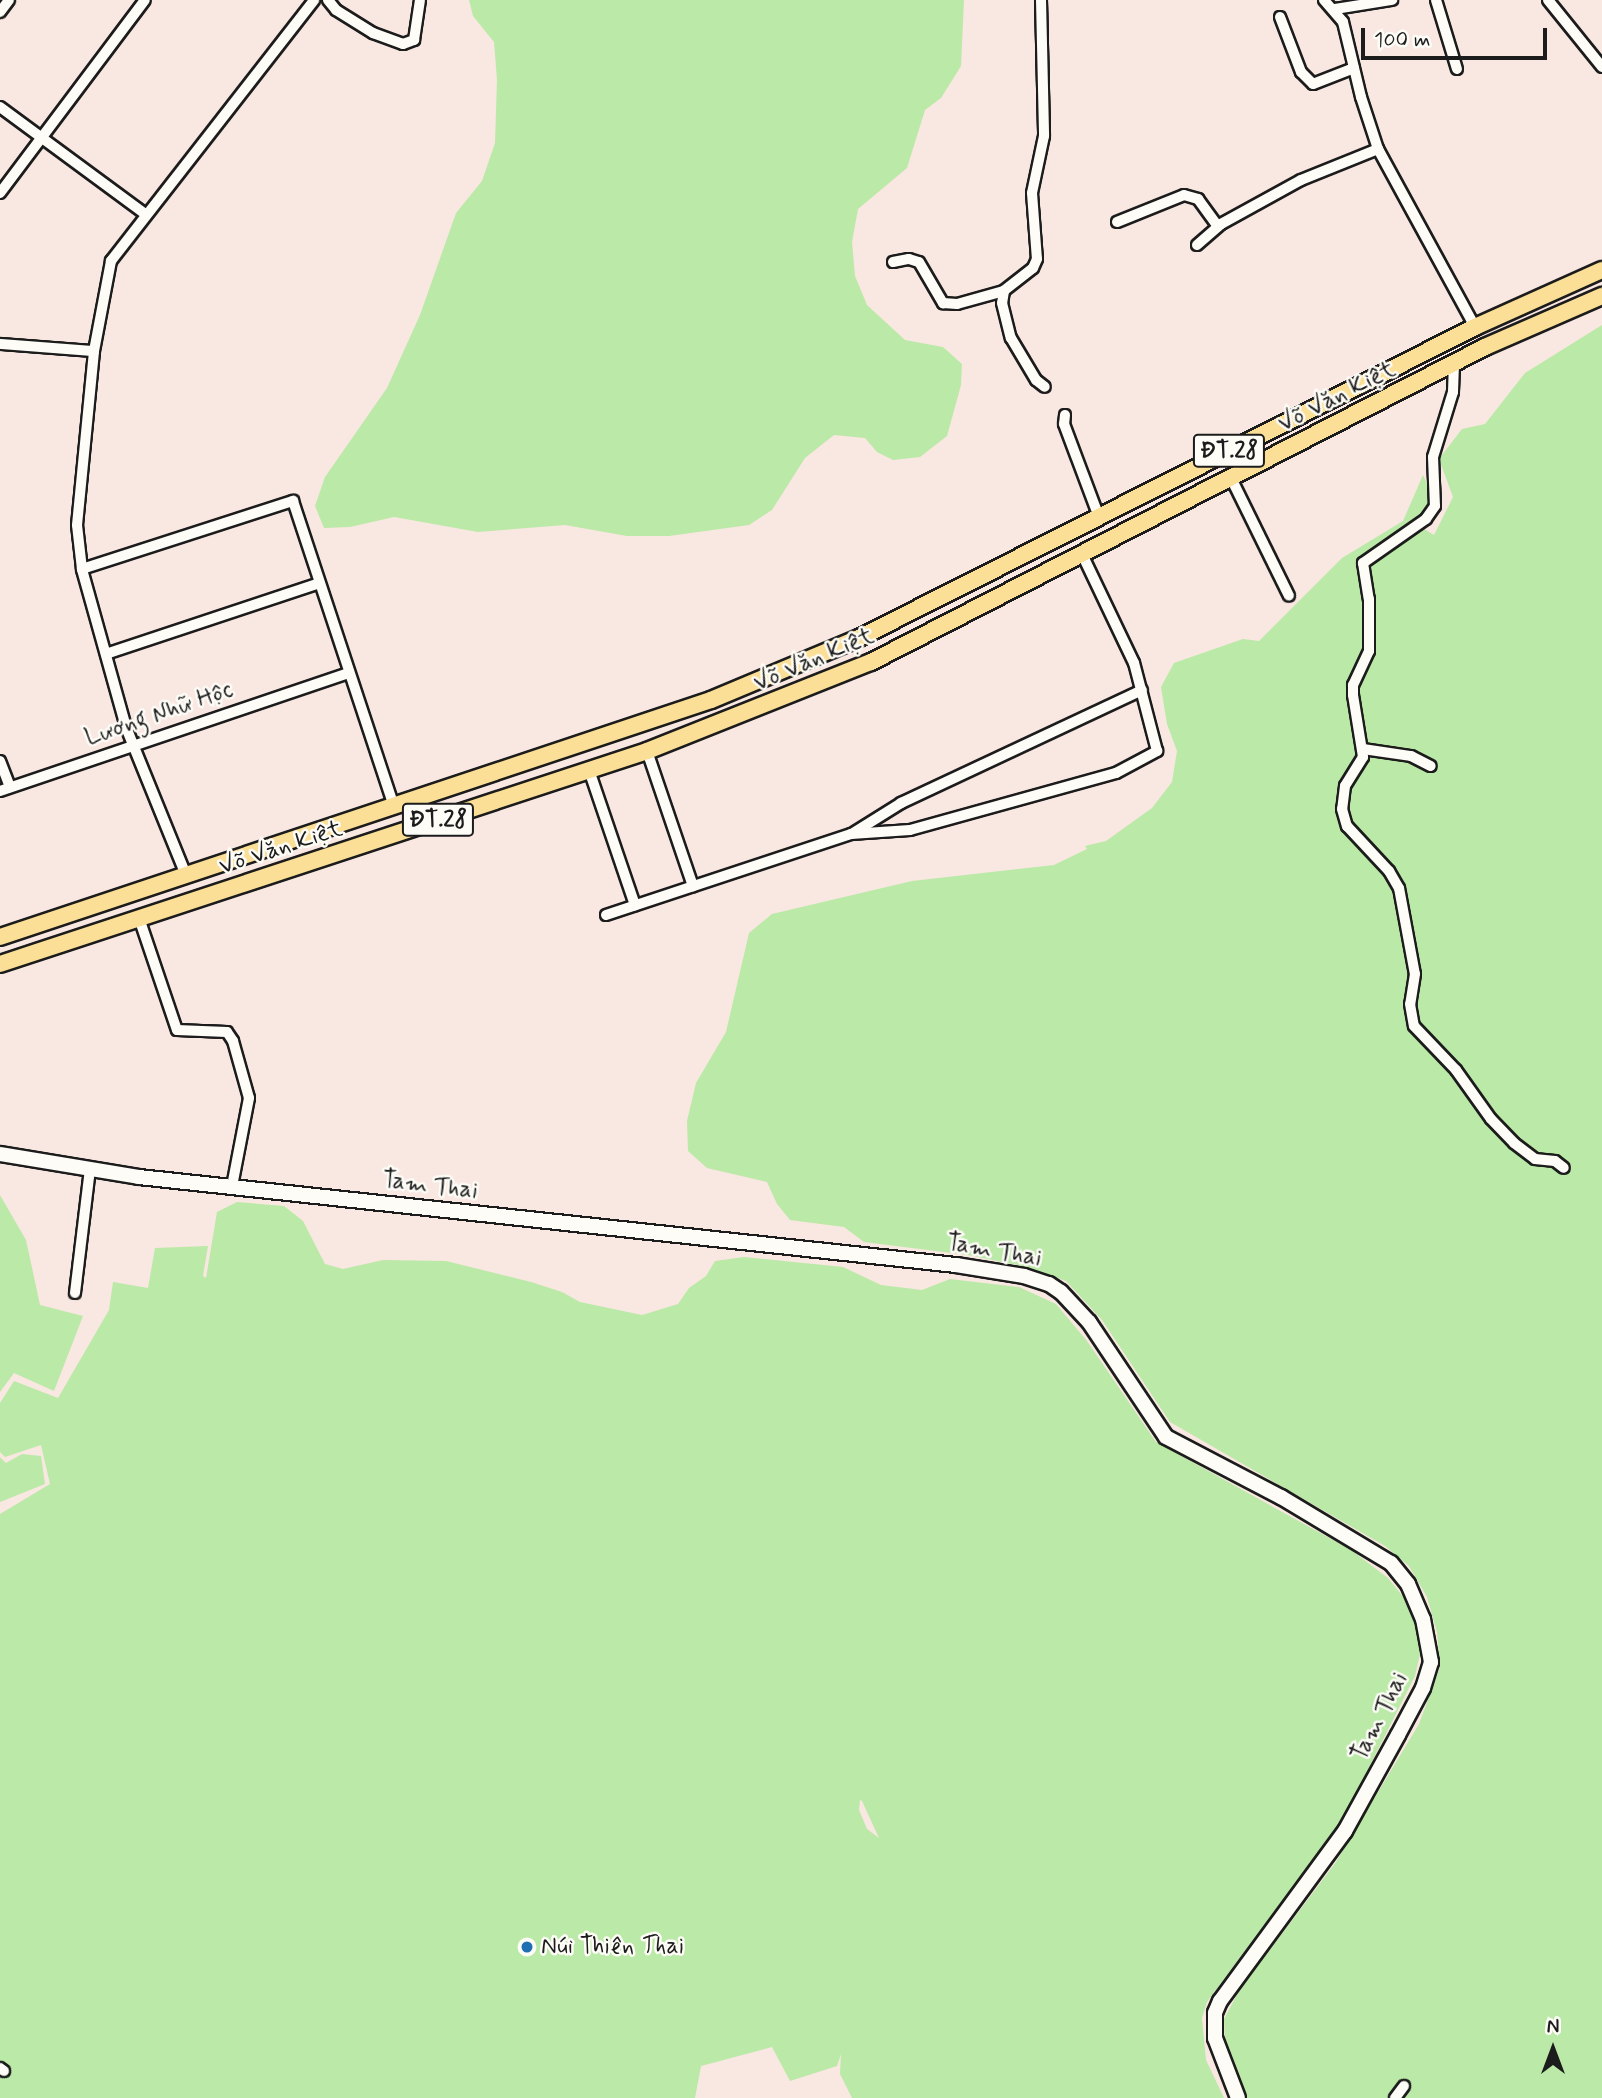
<!DOCTYPE html>
<html>
<head>
<meta charset="utf-8">
<style>
  body { margin:0 }
  #map { position:relative; width:1602px; height:2098px; overflow:hidden; background:#f9e7e1; font-family:Mynerve,sans-serif }
  div>[style] { position:absolute }
  .green>* { inset:0; background:#bbe9a7 }
  .roads { filter:drop-shadow(2px 0 #1c1c1c) drop-shadow(-2px 0 #1c1c1c) drop-shadow(0 2px #1c1c1c) drop-shadow(0 -2px #1c1c1c) }
  .street>* { height:10px; margin:-5px; padding:0 5px; transform-origin:5px; border-radius:5px; background:#fdfcf7 }
  .secondary>* { height:14px; margin:-7px; padding:0 7px; transform-origin:7px; border-radius:7px; background:#fdfcf7 }
  .primary>* { height:16px; margin:-8px; padding:0 8px; transform-origin:8px; border-radius:8px; background:#fbdf96 }
  .dots>* { width:19px; height:19px; translate:-50% -50%; box-sizing:border-box; border:4px solid #fdfcf7; border-radius:50% }
  span { translate:-50% -50%; white-space:nowrap; text-align:center; line-height:1.15; -webkit-text-stroke:5px #fdfcf7; paint-order:stroke }
  .shield-label span { padding:2px 5px; background:#fdfcf7; border:2px solid; border-radius:5px; -webkit-text-stroke-width:0 }
  .shield-label { font-size:23px; color:#1c1c1c; font-weight:700 }
  .street-label { font-size:24px; color:#1c1c1c }
  .poi-label { font-size:24px; color:#1c1c1c }
  .left { translate:0 -50%; text-align:left }
  .north { position:absolute; left:1518px; top:2014px; width:70px; height:70px; -webkit-text-stroke:5px #fdfcf7; paint-order:stroke; rotate:0deg; font-size:19px; font-weight:700; line-height:28px; text-align:center; color:#1c1c1c }
  .north::after { content:''; display:block; margin:auto; width:24px; height:32px; background:#1c1c1c; clip-path:polygon(50% 0,100% 100%,50% 72%,0 100%) }
  .scale { position:absolute; left:1361px; top:28px; width:186px; height:32px; box-sizing:border-box; border:4px solid #1c1c1c; border-top:0; padding-left:9px; font-size:21px; line-height:24px; white-space:nowrap; color:#1c1c1c; -webkit-text-stroke:5px #fdfcf7; paint-order:stroke }
</style>
</head>
<body>
<div id="map">
  <div class="green">
    <div style="clip-path:polygon(469px 0,964px 0,961px 66px,941px 98px,925px 110px,907px 168px,858px 209px,852px 242px,855px 276px,867px 305px,905px 340px,943px 347px,962px 364px,961px 385px,947px 436px,920px 457px,893px 460px,877px 452px,865px 438px,834px 435px,805px 458px,772px 510px,749px 525px,669px 536px,627px 536px,565px 525px,478px 532px,394px 517px,350px 527px,324px 528px,315px 506px,325px 477px,387px 388px,420px 315px,456px 213px,482px 181px,495px 143px,497px 80px,494px 42px,473px 16px)"></div>
    <div style="clip-path:polygon(1602px 325px,1602px 2098px,1247px 2098px,1225px 2043px,1224px 2019px,1239px 1991px,1336px 1862px,1419px 1724px,1440px 1667px,1437px 1632px,1427px 1597px,1409px 1566px,1385px 1546px,1170px 1422px,1102px 1320px,1066px 1281px,1026px 1267px,968px 1255px,864px 1242px,844px 1227px,790px 1220px,777px 1204px,767px 1182px,707px 1168px,688px 1151px,687px 1121px,696px 1083px,726px 1032px,749px 933px,772px 914px,912px 881px,1054px 865px,1087px 849px,1085px 846px,1106px 841px,1152px 808px,1172px 782px,1177px 751px,1167px 724px,1161px 687px,1174px 663px,1243px 639px,1259px 641px,1342px 558px,1403px 521px,1423px 475px,1430px 490px,1431px 514px,1421px 527px,1434px 535px,1453px 497px,1439px 459px,1462px 429px,1485px 424px,1525px 373px)"></div>
    <div style="clip-path:polygon(0 1195px,26px 1240px,40px 1305px,83px 1316px,54px 1391px,14px 1373px,0 1392px)"></div>
    <div style="clip-path:polygon(evenodd,237px 1202px,284px 1206px,303px 1221px,325px 1264px,343px 1269px,383px 1260px,446px 1261px,531px 1282px,562px 1292px,580px 1302px,642px 1315px,678px 1304px,689px 1288px,706px 1276px,715px 1261px,744px 1257px,843px 1267px,881px 1285px,922px 1290px,950px 1279px,1019px 1287px,1056px 1304px,1087px 1341px,1156px 1442px,1351px 1550px,1388px 1578px,1405px 1599px,1416px 1627px,1420px 1654px,1415px 1676px,1344px 1817px,1207px 2002px,1202px 2018px,1206px 2060px,1224px 2098px,852px 2098px,840px 2074px,841px 2054px,837px 2066px,790px 2081px,772px 2047px,701px 2066px,695px 2098px,0 2098px,0 1514px,50px 1484px,41px 1445px,5px 1457px,0 1452px,0 1403px,14px 1381px,58px 1398px,109px 1310px,113px 1282px,148px 1288px,155px 1248px,208px 1246px,203px 1276px,206px 1278px,217px 1212px,237px 1202px,860px 1800px,862px 1801px,879px 1838px,867px 1829px,859px 1810px,860px 1800px)"></div>
    <div style="clip-path:polygon(22px 1454px,41px 1456px,45px 1484px,0 1502px,0 1457px,6px 1463px)"></div>
  </div>
  <div class="roads">
    <div class="street">
      <div style="left:328px;top:0;width:13px;rotate:51deg"></div>
      <div style="left:336px;top:10px;width:44px;rotate:31.9deg"></div>
      <div style="left:373px;top:33px;width:32px;rotate:20deg"></div>
      <div style="left:403px;top:44px;width:12px;rotate:-20deg"></div>
      <div style="left:414px;top:40px;width:40px;rotate:-81.5deg"></div>
      <div style="left:1041px;top:0;width:136px;rotate:88.7deg"></div>
      <div style="left:1044px;top:136px;width:58px;rotate:101.9deg"></div>
      <div style="left:1032px;top:193px;width:66px;rotate:85.7deg"></div>
      <div style="left:1037px;top:259px;width:10px;rotate:114deg"></div>
      <div style="left:1033px;top:268px;width:37px;rotate:142deg"></div>
      <div style="left:1004px;top:291px;width:12px;rotate:99deg"></div>
      <div style="left:1002px;top:303px;width:36px;rotate:76deg"></div>
      <div style="left:1011px;top:338px;width:49px;rotate:59.2deg"></div>
      <div style="left:1036px;top:380px;width:11px;rotate:38deg"></div>
      <div style="left:1324px;top:0;width:29px;rotate:49deg"></div>
      <div style="left:1343px;top:22px;width:77px;rotate:76.5deg"></div>
      <div style="left:1361px;top:97px;width:55px;rotate:71.9deg"></div>
      <div style="left:1378px;top:149px;width:203px;rotate:61.4deg"></div>
      <div style="left:1436px;top:0;width:72px;rotate:73.1deg"></div>
      <div style="left:1548px;top:0;width:86px;rotate:51.1deg"></div>
      <div style="left:1335px;top:9px;width:58px;rotate:-9deg"></div>
      <div style="left:0;top:12px;width:15px;rotate:-53deg"></div>
      <div style="left:1280px;top:17px;width:59px;rotate:69.1deg"></div>
      <div style="left:1301px;top:72px;width:17px;rotate:45deg"></div>
      <div style="left:1313px;top:84px;width:44px;rotate:-21.3deg"></div>
      <div style="left:0;top:107px;width:180px;rotate:36.4deg"></div>
      <div style="left:0;top:193px;width:241px;rotate:-53.1deg"></div>
      <div style="left:1117px;top:222px;width:72px;rotate:-21.9deg"></div>
      <div style="left:1184px;top:195px;width:15px;rotate:16deg"></div>
      <div style="left:1198px;top:199px;width:34px;rotate:54deg"></div>
      <div style="left:1197px;top:245px;width:32px;rotate:-41deg"></div>
      <div style="left:1221px;top:224px;width:91px;rotate:-28.8deg"></div>
      <div style="left:1301px;top:180px;width:83px;rotate:-21.9deg"></div>
      <div style="left:893px;top:262px;width:16px;rotate:-11deg"></div>
      <div style="left:909px;top:259px;width:10px;rotate:17deg"></div>
      <div style="left:919px;top:262px;width:48px;rotate:59.7deg"></div>
      <div style="left:943px;top:303px;width:14px;rotate:4deg"></div>
      <div style="left:957px;top:304px;width:49px;rotate:-15.5deg"></div>
      <div style="left:0;top:344px;width:94px;rotate:4.3deg"></div>
      <div style="left:1454px;top:363px;width:29px;rotate:92deg"></div>
      <div style="left:1453px;top:392px;width:68px;rotate:107.1deg"></div>
      <div style="left:1433px;top:457px;width:49px;rotate:87.7deg"></div>
      <div style="left:1435px;top:506px;width:16px;rotate:125deg"></div>
      <div style="left:1426px;top:519px;width:77px;rotate:145.1deg"></div>
      <div style="left:1363px;top:563px;width:36px;rotate:81deg"></div>
      <div style="left:1369px;top:599px;width:52px;rotate:90deg"></div>
      <div style="left:1369px;top:651px;width:38px;rotate:115deg"></div>
      <div style="left:1353px;top:685px;width:10px;rotate:90deg"></div>
      <div style="left:1353px;top:695px;width:63px;rotate:80.8deg"></div>
      <div style="left:1363px;top:757px;width:34px;rotate:122deg"></div>
      <div style="left:1345px;top:786px;width:23px;rotate:97deg"></div>
      <div style="left:1342px;top:809px;width:18px;rotate:74deg"></div>
      <div style="left:1347px;top:826px;width:62px;rotate:47deg"></div>
      <div style="left:1389px;top:871px;width:20px;rotate:60deg"></div>
      <div style="left:1399px;top:888px;width:87px;rotate:79.5deg"></div>
      <div style="left:1415px;top:974px;width:30px;rotate:99deg"></div>
      <div style="left:1410px;top:1004px;width:22px;rotate:80deg"></div>
      <div style="left:1414px;top:1026px;width:61px;rotate:46.3deg"></div>
      <div style="left:1456px;top:1070px;width:60px;rotate:54.5deg"></div>
      <div style="left:1491px;top:1119px;width:33px;rotate:46deg"></div>
      <div style="left:1514px;top:1143px;width:26px;rotate:37deg"></div>
      <div style="left:1535px;top:1159px;width:20px;rotate:6deg"></div>
      <div style="left:1555px;top:1161px;width:11px;rotate:38deg"></div>
      <div style="left:1065px;top:415px;width:9px;rotate:96deg"></div>
      <div style="left:1064px;top:424px;width:99px;rotate:69.4deg"></div>
      <div style="left:1231px;top:478px;width:131px;rotate:63.8deg"></div>
      <div style="left:82px;top:569px;width:222px;rotate:-17.9deg"></div>
      <div style="left:293px;top:501px;width:322px;rotate:71.7deg"></div>
      <div style="left:106px;top:654px;width:225px;rotate:-18.4deg"></div>
      <div style="left:1363px;top:749px;width:49px;rotate:8.3deg"></div>
      <div style="left:1411px;top:756px;width:22px;rotate:27deg"></div>
      <div style="left:647px;top:751px;width:143px;rotate:71.2deg"></div>
      <div style="left:0;top:761px;width:28px;rotate:69deg"></div>
      <div style="left:589px;top:770px;width:143px;rotate:71.2deg"></div>
      <div style="left:0;top:791px;width:368px;rotate:-18.7deg"></div>
      <div style="left:853px;top:833px;width:57px;rotate:-32deg"></div>
      <div style="left:901px;top:803px;width:266px;rotate:-25.1deg"></div>
      <div style="left:186px;top:875px;width:160px;rotate:-112.1deg"></div>
      <div style="left:126px;top:727px;width:164px;rotate:-105.6deg"></div>
      <div style="left:82px;top:569px;width:44px;rotate:-96.5deg"></div>
      <div style="left:77px;top:525px;width:175px;rotate:-84.4deg"></div>
      <div style="left:94px;top:351px;width:92px;rotate:-79.3deg"></div>
      <div style="left:111px;top:261px;width:331px;rotate:-52.1deg"></div>
      <div style="left:606px;top:915px;width:258px;rotate:-18.3deg"></div>
      <div style="left:851px;top:834px;width:59px;rotate:-3.9deg"></div>
      <div style="left:910px;top:830px;width:214px;rotate:-15.5deg"></div>
      <div style="left:1116px;top:773px;width:47px;rotate:-28.2deg"></div>
      <div style="left:1157px;top:751px;width:91px;rotate:-104.6deg"></div>
      <div style="left:1134px;top:663px;width:121px;rotate:-115.5deg"></div>
      <div style="left:139px;top:918px;width:118px;rotate:71.3deg"></div>
      <div style="left:177px;top:1030px;width:50px;rotate:2.3deg"></div>
      <div style="left:227px;top:1032px;width:11px;rotate:56deg"></div>
      <div style="left:233px;top:1041px;width:59px;rotate:74.3deg"></div>
      <div style="left:249px;top:1098px;width:90px;rotate:100.9deg"></div>
      <div style="left:75px;top:1293px;width:125px;rotate:-83.1deg"></div>
      <div style="left:0;top:2068px;width:5px;rotate:37deg"></div>
      <div style="left:1395px;top:2098px;width:15px;rotate:-53deg"></div>
    </div>
    <div class="secondary">
      <div style="left:0;top:1154px;width:141px;rotate:9.4deg"></div>
      <div style="left:139px;top:1177px;width:822px;rotate:6.15deg"></div>
      <div style="left:956px;top:1265px;width:69px;rotate:9.2deg"></div>
      <div style="left:1024px;top:1276px;width:26px;rotate:18deg"></div>
      <div style="left:1049px;top:1284px;width:14px;rotate:34deg"></div>
      <div style="left:1061px;top:1292px;width:41px;rotate:47deg"></div>
      <div style="left:1089px;top:1322px;width:138px;rotate:56.2deg"></div>
      <div style="left:1166px;top:1437px;width:130px;rotate:27.6deg"></div>
      <div style="left:1281px;top:1497px;width:128px;rotate:31deg"></div>
      <div style="left:1391px;top:1563px;width:27px;rotate:51deg"></div>
      <div style="left:1408px;top:1584px;width:38px;rotate:67deg"></div>
      <div style="left:1423px;top:1619px;width:44px;rotate:79.5deg"></div>
      <div style="left:1431px;top:1662px;width:27px;rotate:107deg"></div>
      <div style="left:1423px;top:1688px;width:53px;rotate:118deg"></div>
      <div style="left:1398px;top:1735px;width:110px;rotate:118.9deg"></div>
      <div style="left:1345px;top:1831px;width:211px;rotate:126.3deg"></div>
      <div style="left:1220px;top:2001px;width:13px;rotate:113deg"></div>
      <div style="left:1215px;top:2013px;width:25px;rotate:90deg"></div>
      <div style="left:1215px;top:2038px;width:64px;rotate:69deg"></div>
    </div>
    <div class="primary">
      <div style="left:0;top:937px;width:749px;rotate:-18.43deg"></div>
      <div style="left:711px;top:700px;width:160px;rotate:-22.7deg"></div>
      <div style="left:859px;top:638px;width:690px;rotate:-26.79deg"></div>
      <div style="left:1475px;top:327px;width:139px;rotate:-24.2deg"></div>
      <div style="left:0;top:964px;width:681px;rotate:-18.22deg"></div>
      <div style="left:647px;top:751px;width:241px;rotate:-21.7deg"></div>
      <div style="left:871px;top:662px;width:690px;rotate:-27.16deg"></div>
      <div style="left:1485px;top:347px;width:128px;rotate:-23.6deg"></div>
    </div>
  </div>
  <div class="dots">
    <div style="left:527px;top:1947px;background:#1f6fb2"></div>
  </div>
  <div class="shield-label">
    <span style="left:1229px;top:451px">ĐT.28</span>
    <span style="left:438px;top:820px">ĐT.28</span>
  </div>
  <div class="street-label">
    <span style="left:1337px;top:397px;rotate:-27deg">Võ Văn Kiệt</span>
    <span style="left:814px;top:660px;rotate:-23deg">Võ Văn Kiệt</span>
    <span style="left:159px;top:714px;rotate:-19deg">Lương Nhữ Hộc</span>
    <span style="left:281px;top:848px;rotate:-18deg">Võ Văn Kiệt</span>
    <span style="left:430px;top:1186px;rotate:7deg">Tam Thai</span>
    <span style="left:994px;top:1251px;rotate:10deg">Tam Thai</span>
    <span style="left:1380px;top:1717px;rotate:-63deg">Tam Thai</span>
  </div>
  <div class="poi-label">
    <span class="left" style="left:541px;top:1947px">Núi Thiên Thai</span>
  </div>
  <div class="north">N</div>
  <div class="scale">100 m</div>
</div>
</body>
</html>
